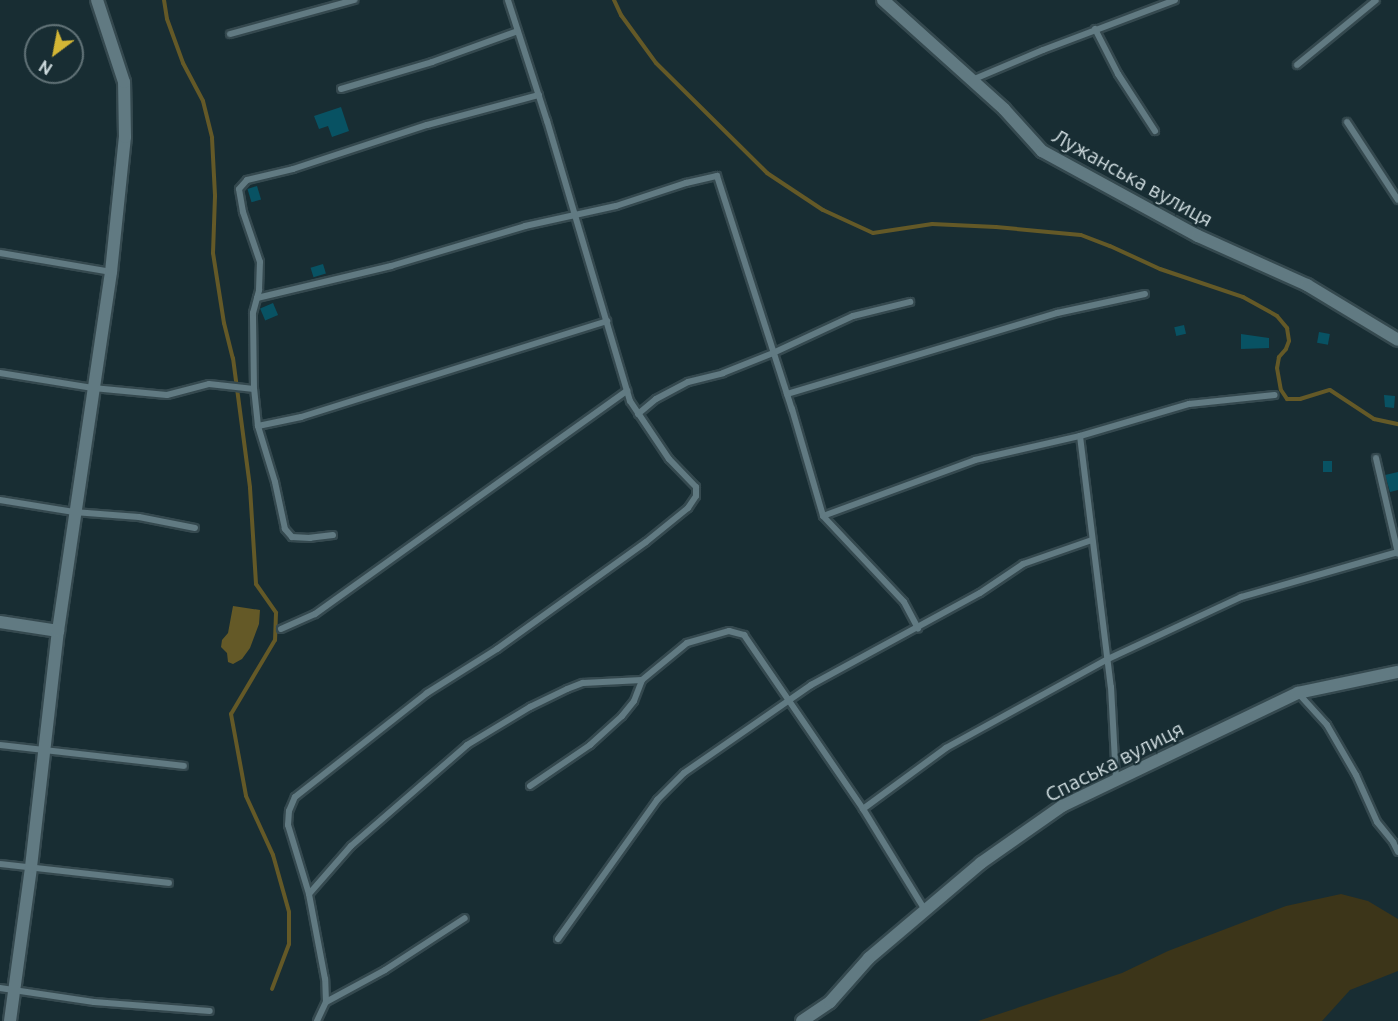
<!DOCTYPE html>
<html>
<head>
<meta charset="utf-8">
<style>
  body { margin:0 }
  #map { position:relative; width:1398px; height:1021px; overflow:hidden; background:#182d33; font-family:Ubuntu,sans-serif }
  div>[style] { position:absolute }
  .green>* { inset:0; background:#3c3519 }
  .water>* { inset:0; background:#645927 }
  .stream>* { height:4px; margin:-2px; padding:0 2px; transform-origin:2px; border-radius:2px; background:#645927 }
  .building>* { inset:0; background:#085263; transform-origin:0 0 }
  .roads { filter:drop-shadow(2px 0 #35494f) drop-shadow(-2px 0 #35494f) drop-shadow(0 2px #35494f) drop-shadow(0 -2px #35494f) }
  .lane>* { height:6px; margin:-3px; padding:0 3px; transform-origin:3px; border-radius:3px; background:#617a82 }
  .street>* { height:12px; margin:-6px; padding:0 6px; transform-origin:6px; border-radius:6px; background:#617a82 }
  span { translate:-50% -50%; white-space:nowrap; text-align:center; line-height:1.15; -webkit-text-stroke:4.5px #182d33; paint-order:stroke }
  .street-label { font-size:21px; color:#d0dde0 }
  .north { position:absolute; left:24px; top:24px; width:60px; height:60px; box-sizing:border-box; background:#182d33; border:2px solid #627378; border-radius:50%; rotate:212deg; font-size:16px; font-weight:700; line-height:24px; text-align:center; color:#d0dde0 }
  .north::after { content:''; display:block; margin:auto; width:21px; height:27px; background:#d3b635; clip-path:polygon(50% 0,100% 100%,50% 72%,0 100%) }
</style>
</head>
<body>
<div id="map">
  <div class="green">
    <div style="clip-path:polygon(1341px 894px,1368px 901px,1398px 919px,1398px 971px,1350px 990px,1322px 1021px,978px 1021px,1122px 973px,1168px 951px,1286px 906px)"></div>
  </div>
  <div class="water">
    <div style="clip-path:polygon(233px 606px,260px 610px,259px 624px,250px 648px,242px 659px,233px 664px,228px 662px,227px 653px,221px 647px,222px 640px,228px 633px)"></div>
  </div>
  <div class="stream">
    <div style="left:164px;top:0;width:19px;rotate:81deg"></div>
    <div style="left:167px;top:19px;width:47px;rotate:70deg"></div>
    <div style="left:183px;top:63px;width:43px;rotate:62.2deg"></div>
    <div style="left:203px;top:101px;width:38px;rotate:76deg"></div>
    <div style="left:212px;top:138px;width:58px;rotate:87deg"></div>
    <div style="left:215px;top:196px;width:57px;rotate:92deg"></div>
    <div style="left:213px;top:253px;width:71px;rotate:81.1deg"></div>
    <div style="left:224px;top:323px;width:36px;rotate:76deg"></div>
    <div style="left:233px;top:358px;width:131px;rotate:82.5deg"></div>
    <div style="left:250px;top:488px;width:96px;rotate:86.4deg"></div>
    <div style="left:256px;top:584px;width:35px;rotate:55deg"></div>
    <div style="left:276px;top:613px;width:27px;rotate:92deg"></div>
    <div style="left:275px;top:640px;width:86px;rotate:120.7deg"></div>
    <div style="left:231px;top:714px;width:83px;rotate:79.6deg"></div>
    <div style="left:246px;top:796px;width:65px;rotate:65.4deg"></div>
    <div style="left:273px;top:855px;width:59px;rotate:74.3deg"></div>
    <div style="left:289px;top:912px;width:32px;rotate:90deg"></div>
    <div style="left:289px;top:944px;width:48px;rotate:110.7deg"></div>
    <div style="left:614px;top:0;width:17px;rotate:65deg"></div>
    <div style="left:621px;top:15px;width:59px;rotate:53.9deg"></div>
    <div style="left:656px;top:63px;width:156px;rotate:44.7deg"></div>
    <div style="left:767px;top:173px;width:67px;rotate:33.5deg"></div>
    <div style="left:823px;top:210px;width:55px;rotate:24.7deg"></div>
    <div style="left:873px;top:233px;width:60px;rotate:-8.7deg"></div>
    <div style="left:932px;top:224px;width:64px;rotate:2.7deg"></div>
    <div style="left:996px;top:227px;width:85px;rotate:5.4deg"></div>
    <div style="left:1081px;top:235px;width:31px;rotate:21deg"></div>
    <div style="left:1110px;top:246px;width:55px;rotate:24.7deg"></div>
    <div style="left:1160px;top:269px;width:88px;rotate:18.6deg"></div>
    <div style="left:1243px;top:297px;width:39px;rotate:29deg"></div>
    <div style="left:1277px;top:316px;width:16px;rotate:50deg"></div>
    <div style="left:1287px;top:328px;width:13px;rotate:81deg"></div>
    <div style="left:1289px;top:341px;width:9px;rotate:111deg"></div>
    <div style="left:1286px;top:349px;width:11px;rotate:131deg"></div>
    <div style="left:1279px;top:357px;width:11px;rotate:100deg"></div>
    <div style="left:1277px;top:368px;width:22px;rotate:80deg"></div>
    <div style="left:1281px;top:390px;width:11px;rotate:56deg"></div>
    <div style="left:1287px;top:399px;width:13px"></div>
    <div style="left:1300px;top:399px;width:31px;rotate:-17deg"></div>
    <div style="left:1330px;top:390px;width:53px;rotate:33.4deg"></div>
    <div style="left:1374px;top:419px;width:25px;rotate:12deg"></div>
  </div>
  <div class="building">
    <div style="clip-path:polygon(341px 107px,349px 131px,332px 137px,328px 126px,319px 129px,314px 116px)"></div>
    <div style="left:257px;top:186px;width:14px;height:10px;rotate:73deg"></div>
    <div style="left:323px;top:264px;width:10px;height:13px;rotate:73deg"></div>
    <div style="left:273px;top:303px;width:13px;height:14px;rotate:67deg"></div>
    <div style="left:1184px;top:325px;width:9px;height:10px;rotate:77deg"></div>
    <div style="left:1319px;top:332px;width:11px;height:11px;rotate:10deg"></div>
    <div style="clip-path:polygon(1241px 334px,1269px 338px,1269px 348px,1241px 349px)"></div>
    <div style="clip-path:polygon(1384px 395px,1395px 396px,1394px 408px,1385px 407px)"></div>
    <div style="left:1323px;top:461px;width:9px;height:11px"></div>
    <div style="clip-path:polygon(1398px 472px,1398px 490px,1390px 492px,1385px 475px)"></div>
  </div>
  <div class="roads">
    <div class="lane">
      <div style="left:1095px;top:29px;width:51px;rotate:62.9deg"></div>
      <div style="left:1118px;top:74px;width:68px;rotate:57deg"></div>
      <div style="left:230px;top:34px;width:129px;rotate:-15.3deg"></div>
      <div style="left:1297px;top:65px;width:102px;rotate:-39.4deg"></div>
      <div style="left:972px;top:80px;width:77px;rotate:-22.9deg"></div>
      <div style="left:1043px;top:50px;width:141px;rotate:-20.7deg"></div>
      <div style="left:341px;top:89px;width:95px;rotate:-16.5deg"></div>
      <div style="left:432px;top:62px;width:91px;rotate:-19.8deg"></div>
      <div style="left:1347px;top:122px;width:93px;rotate:56.8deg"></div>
      <div style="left:0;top:253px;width:113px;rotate:9.7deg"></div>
      <div style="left:257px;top:298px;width:138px;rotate:-13.4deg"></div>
      <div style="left:391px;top:266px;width:140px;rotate:-16.6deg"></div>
      <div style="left:525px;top:226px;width:93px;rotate:-12.4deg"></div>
      <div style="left:616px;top:206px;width:74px;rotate:-18.2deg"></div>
      <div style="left:686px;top:183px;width:32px;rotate:-13deg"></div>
      <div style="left:717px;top:176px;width:245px;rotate:72.2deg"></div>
      <div style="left:792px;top:409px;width:111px;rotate:73.8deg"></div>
      <div style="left:823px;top:516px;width:118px;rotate:46.7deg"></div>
      <div style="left:904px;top:602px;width:30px;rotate:62deg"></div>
      <div style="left:0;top:373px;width:94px;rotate:9.2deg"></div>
      <div style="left:93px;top:388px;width:74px;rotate:5.4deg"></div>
      <div style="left:167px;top:395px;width:43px;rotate:-14.7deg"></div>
      <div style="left:209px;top:384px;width:45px;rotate:6.3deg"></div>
      <div style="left:787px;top:394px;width:282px;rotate:-16.7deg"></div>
      <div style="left:1057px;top:313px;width:90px;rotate:-12.2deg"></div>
      <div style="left:638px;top:414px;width:23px;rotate:-40deg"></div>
      <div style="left:656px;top:399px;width:36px;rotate:-28deg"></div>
      <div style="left:688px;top:382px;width:36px;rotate:-14deg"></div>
      <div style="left:723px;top:373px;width:54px;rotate:-21.8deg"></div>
      <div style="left:773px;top:353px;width:88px;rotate:-24.8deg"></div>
      <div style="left:853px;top:316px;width:59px;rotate:-13.8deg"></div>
      <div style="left:258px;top:426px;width:44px;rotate:-11.8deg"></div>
      <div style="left:301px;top:417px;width:321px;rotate:-17.4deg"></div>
      <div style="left:1080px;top:436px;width:253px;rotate:83deg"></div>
      <div style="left:1111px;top:687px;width:93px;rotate:86.9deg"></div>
      <div style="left:1376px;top:458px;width:98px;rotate:77deg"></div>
      <div style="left:0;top:500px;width:75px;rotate:9.2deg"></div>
      <div style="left:74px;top:512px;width:65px;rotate:4.4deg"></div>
      <div style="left:139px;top:517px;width:57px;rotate:11.1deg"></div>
      <div style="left:823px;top:516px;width:162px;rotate:-20.2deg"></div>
      <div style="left:975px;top:460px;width:108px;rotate:-12.9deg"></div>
      <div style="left:1080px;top:436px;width:114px;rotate:-16.4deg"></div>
      <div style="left:1189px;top:404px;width:86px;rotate:-6deg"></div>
      <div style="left:333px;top:535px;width:23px;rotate:173deg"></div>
      <div style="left:310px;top:538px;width:18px;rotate:-177deg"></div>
      <div style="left:292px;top:537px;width:11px;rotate:-131deg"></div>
      <div style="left:285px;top:529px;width:48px;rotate:-102deg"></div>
      <div style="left:275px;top:482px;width:59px;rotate:-106.9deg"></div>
      <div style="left:258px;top:426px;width:37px;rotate:-96deg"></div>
      <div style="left:254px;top:389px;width:76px;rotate:-90.8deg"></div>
      <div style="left:253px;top:313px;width:24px;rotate:-75deg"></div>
      <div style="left:259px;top:290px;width:28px;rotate:-88deg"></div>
      <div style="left:260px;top:262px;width:53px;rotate:-108.8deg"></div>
      <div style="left:243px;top:212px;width:23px;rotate:-100deg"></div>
      <div style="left:239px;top:189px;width:12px;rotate:-48deg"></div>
      <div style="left:247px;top:180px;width:47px;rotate:-13.4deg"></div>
      <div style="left:293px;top:169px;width:141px;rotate:-18.2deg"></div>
      <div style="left:427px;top:125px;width:116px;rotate:-15deg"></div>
      <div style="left:281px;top:629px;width:37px;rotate:-24deg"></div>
      <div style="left:315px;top:614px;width:384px;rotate:-35.6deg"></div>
      <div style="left:1298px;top:693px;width:43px;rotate:47.8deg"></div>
      <div style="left:1327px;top:725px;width:58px;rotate:59.9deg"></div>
      <div style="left:1356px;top:775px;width:51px;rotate:65.9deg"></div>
      <div style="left:1377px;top:822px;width:26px;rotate:51deg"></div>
      <div style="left:1393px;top:842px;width:11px;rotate:63deg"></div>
      <div style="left:0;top:745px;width:185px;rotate:6.5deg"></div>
      <div style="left:530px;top:786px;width:73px;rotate:-34.3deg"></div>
      <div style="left:590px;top:745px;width:43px;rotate:-42.2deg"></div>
      <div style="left:622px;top:716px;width:19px;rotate:-51deg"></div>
      <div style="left:634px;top:701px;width:22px;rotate:-69deg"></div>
      <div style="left:863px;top:809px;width:103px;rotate:-36.3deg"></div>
      <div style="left:946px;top:748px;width:185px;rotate:-28.8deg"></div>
      <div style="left:1108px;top:659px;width:147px;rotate:-25deg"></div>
      <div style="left:1241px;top:597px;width:163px;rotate:-16deg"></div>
      <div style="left:0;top:864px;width:170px;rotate:6.4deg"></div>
      <div style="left:309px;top:894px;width:64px;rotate:-48.8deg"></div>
      <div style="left:351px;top:846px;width:154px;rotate:-41deg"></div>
      <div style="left:467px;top:745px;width:74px;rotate:-31.1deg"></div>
      <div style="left:530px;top:707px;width:41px;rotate:-25.9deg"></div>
      <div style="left:567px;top:689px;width:17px;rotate:-21deg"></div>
      <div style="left:583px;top:683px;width:59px;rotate:-2.9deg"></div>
      <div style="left:642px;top:680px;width:58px;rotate:-39.4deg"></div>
      <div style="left:687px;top:643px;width:44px;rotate:-15.9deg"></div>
      <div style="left:729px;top:631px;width:16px;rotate:15deg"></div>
      <div style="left:744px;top:635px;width:211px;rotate:55.6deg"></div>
      <div style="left:863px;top:809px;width:119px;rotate:58.5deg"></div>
      <div style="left:558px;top:939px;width:171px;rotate:-54.5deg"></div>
      <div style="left:657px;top:800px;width:38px;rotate:-45deg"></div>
      <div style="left:684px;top:773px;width:155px;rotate:-34.7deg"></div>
      <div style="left:811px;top:685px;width:192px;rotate:-28.6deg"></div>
      <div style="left:980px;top:593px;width:52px;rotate:-34deg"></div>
      <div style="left:1023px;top:564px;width:73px;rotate:-19.2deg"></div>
      <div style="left:0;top:988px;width:95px;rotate:8.5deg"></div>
      <div style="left:94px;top:1002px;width:116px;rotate:4.4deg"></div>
      <div style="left:326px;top:1002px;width:67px;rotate:-28.5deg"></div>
      <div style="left:385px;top:970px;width:95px;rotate:-33deg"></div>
      <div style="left:317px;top:1021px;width:21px;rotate:-65deg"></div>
      <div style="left:326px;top:1002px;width:23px;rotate:-92deg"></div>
      <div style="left:325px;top:979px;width:86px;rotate:-100.7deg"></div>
      <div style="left:309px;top:894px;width:72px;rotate:-106.9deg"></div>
      <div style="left:288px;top:825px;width:14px;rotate:-86deg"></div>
      <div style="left:289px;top:811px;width:15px;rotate:-67deg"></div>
      <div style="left:295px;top:797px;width:168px;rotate:-38.2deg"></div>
      <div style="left:427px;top:693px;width:83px;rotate:-32.2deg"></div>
      <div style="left:497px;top:649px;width:183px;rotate:-35.7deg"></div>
      <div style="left:646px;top:542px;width:54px;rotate:-39deg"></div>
      <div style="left:688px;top:508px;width:14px;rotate:-56deg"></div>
      <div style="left:696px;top:496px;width:9px;rotate:-90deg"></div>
      <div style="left:696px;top:487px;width:39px;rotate:-134deg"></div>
      <div style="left:669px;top:459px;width:70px;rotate:-123.9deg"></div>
      <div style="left:630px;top:401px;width:292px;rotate:-106.5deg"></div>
      <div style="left:547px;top:121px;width:127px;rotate:-107.9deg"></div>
    </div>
    <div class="street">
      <div style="left:883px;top:0;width:163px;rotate:42deg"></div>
      <div style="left:1004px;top:109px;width:57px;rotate:47.9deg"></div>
      <div style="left:1042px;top:151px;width:178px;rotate:28.6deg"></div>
      <div style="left:1198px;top:236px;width:120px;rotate:24.2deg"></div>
      <div style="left:1307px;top:285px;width:106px;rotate:31.1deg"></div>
      <div style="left:0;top:622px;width:59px;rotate:8.8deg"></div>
      <div style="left:10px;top:1021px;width:155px;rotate:-82.2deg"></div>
      <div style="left:31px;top:867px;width:238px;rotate:-83.5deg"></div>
      <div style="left:58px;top:631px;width:363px;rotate:-81.6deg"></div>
      <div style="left:111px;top:272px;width:136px;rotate:-84.1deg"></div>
      <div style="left:125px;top:137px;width:55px;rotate:-91deg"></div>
      <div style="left:124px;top:82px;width:86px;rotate:-108.2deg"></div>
      <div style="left:802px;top:1021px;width:34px;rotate:-34deg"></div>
      <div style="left:830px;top:1002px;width:59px;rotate:-48.4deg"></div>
      <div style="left:869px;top:958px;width:147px;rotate:-40.3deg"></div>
      <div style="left:981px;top:863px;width:99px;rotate:-35.1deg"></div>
      <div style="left:1062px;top:806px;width:262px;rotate:-25.6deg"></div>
      <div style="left:1298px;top:693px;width:102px;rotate:-11.9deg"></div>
    </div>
  </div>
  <div class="street-label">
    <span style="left:1133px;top:177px;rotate:29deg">Лужанська вулиця</span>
    <span style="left:1114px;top:761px;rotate:-27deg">Спаська вулиця</span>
  </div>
  <div class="north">N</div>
</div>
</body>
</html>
